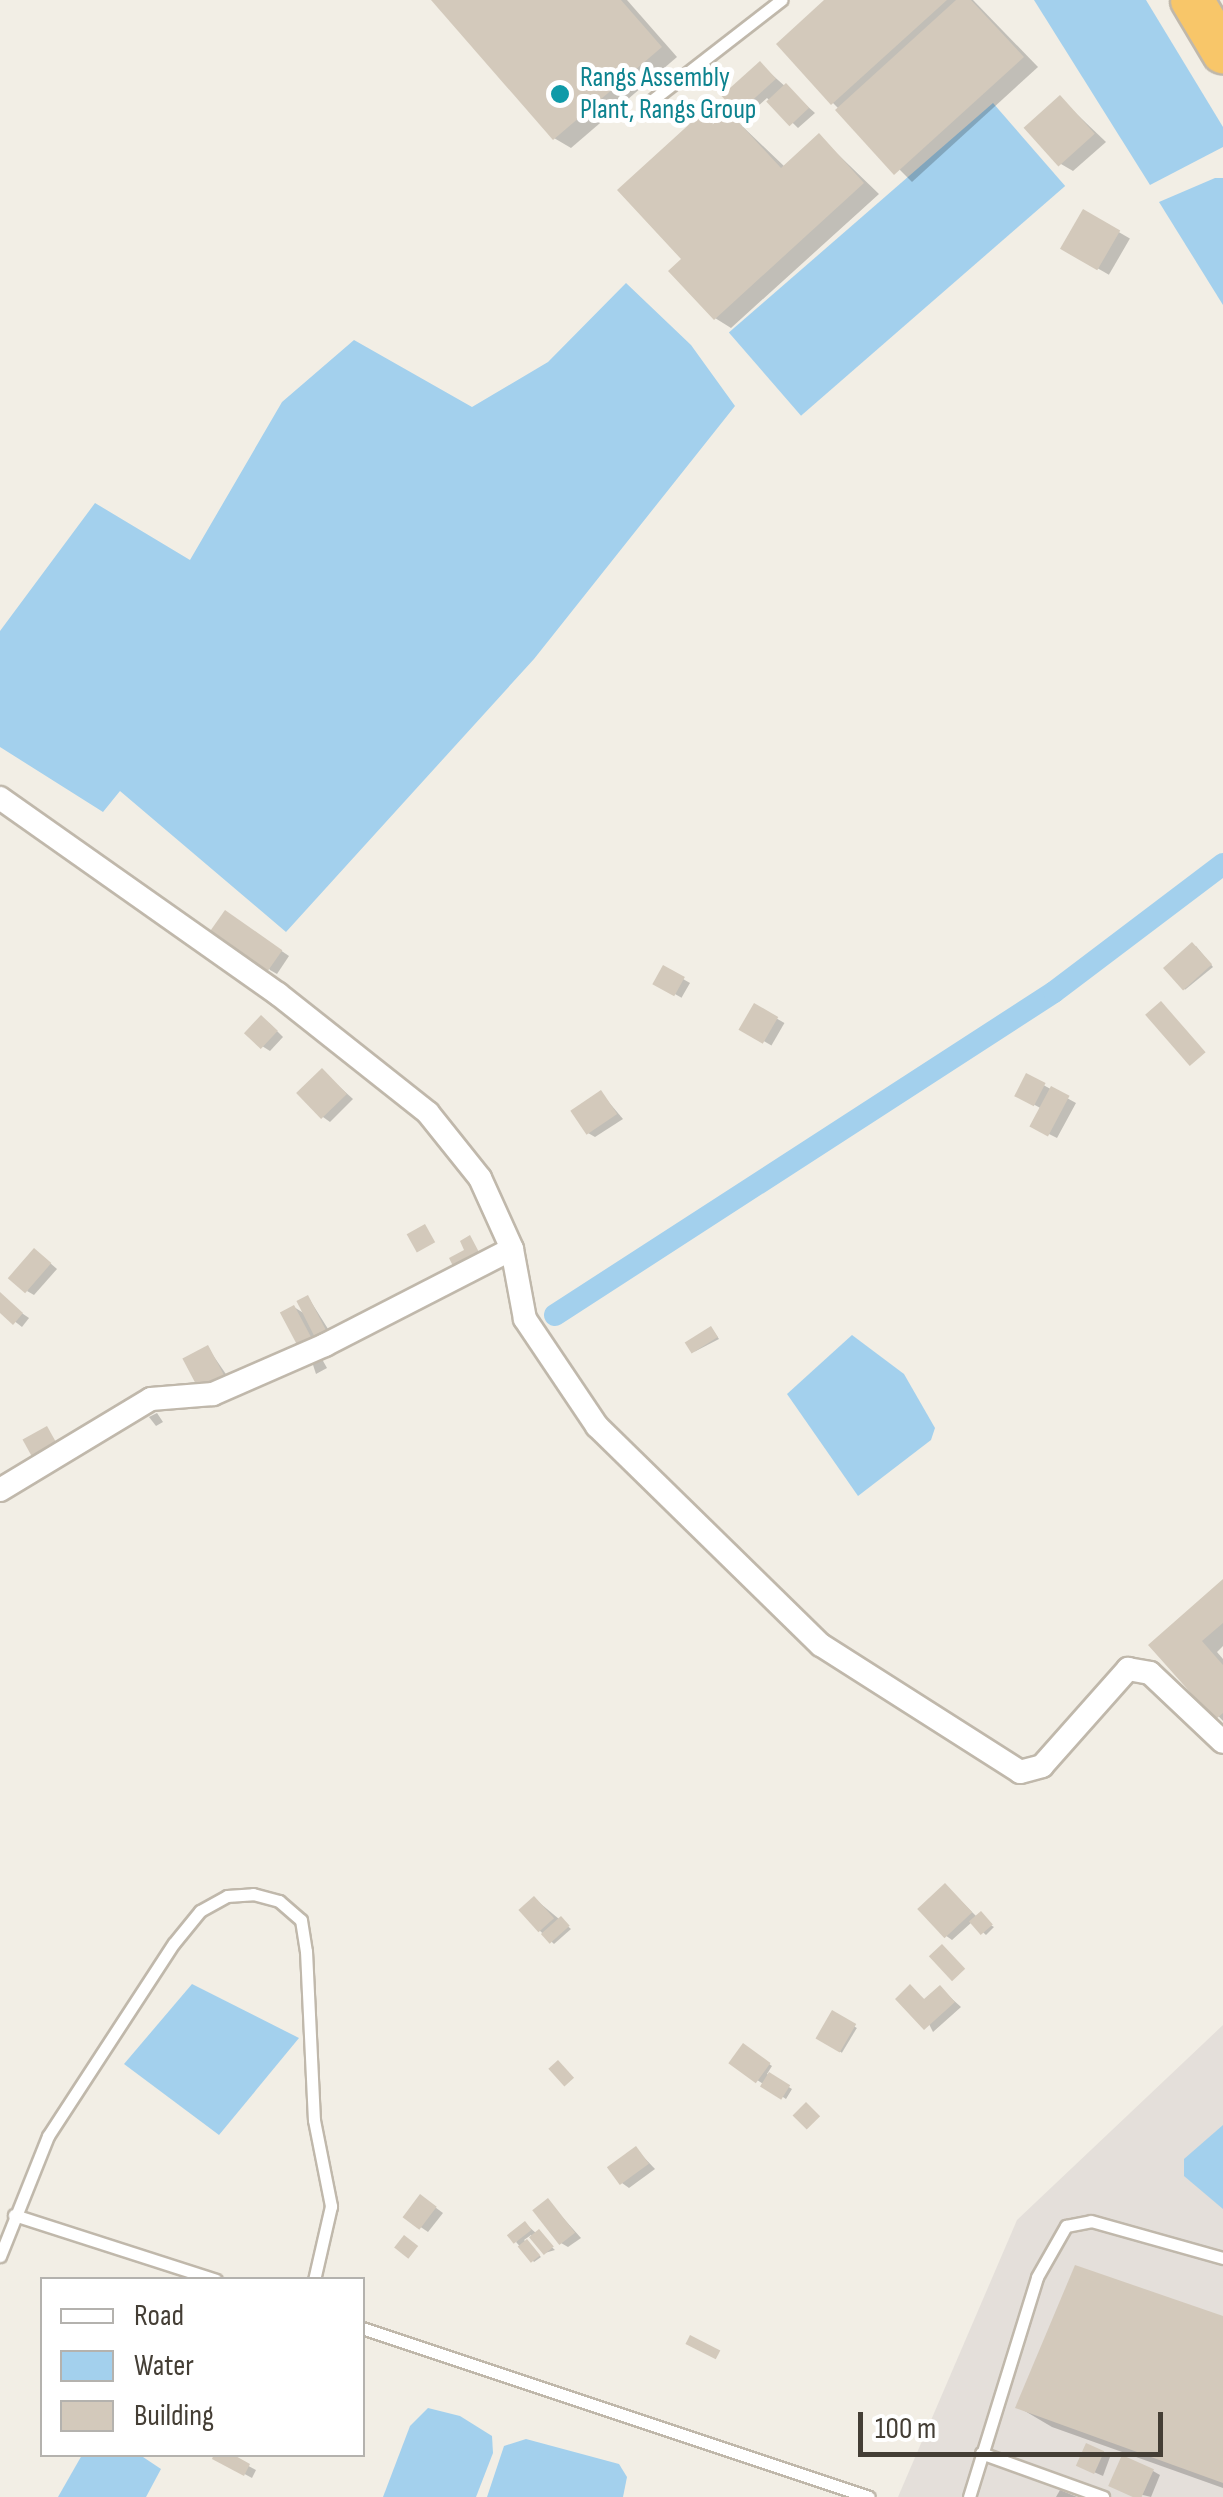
<!DOCTYPE html>
<html>
<head>
<meta charset="utf-8">
<style>
  body { margin:0 }
  #map { position:relative; width:1223px; height:2497px; overflow:hidden; background:#f2eee5; font-family:"Sofia Sans Condensed",sans-serif }
  div>[style] { position:absolute }
  .industrial>* { inset:0; background:#e4dfda }
  .water>* { inset:0; background:#a3d0ed; transform-origin:0 0 }
  .shadow>* { inset:0; background:#0003; transform-origin:0 0 }
  .canal>* { height:22px; margin:-11px; padding:0 11px; transform-origin:11px; border-radius:11px; background:#a3d0ed }
  .building>* { inset:0; background:#d3c9bb; transform-origin:0 0 }
  .roads { filter:drop-shadow(2px 0 #c0b8ab) drop-shadow(-2px 0 #c0b8ab) drop-shadow(0 2px #c0b8ab) drop-shadow(0 -2px #c0b8ab) }
  .lane>* { height:11px; margin:-5.5px; padding:0 5.5px; transform-origin:5.5px; border-radius:5.5px; background:#fff }
  .street>* { height:22px; margin:-11px; padding:0 11px; transform-origin:11px; border-radius:11px; background:#fff }
  .highway>* { height:42px; margin:-21px; padding:0 21px; transform-origin:21px; border-radius:21px; background:#f8c669 }
  .dots>* { width:28px; height:28px; translate:-50% -50%; box-sizing:border-box; border:5px solid #fff; border-radius:50% }
  span { translate:-50% -50%; white-space:nowrap; text-align:center; line-height:1.15; -webkit-text-stroke:10px #fff; paint-order:stroke }
  .culture-label { font-size:28px; color:#0d838f }
  .left { translate:0 -50%; text-align:left }
  .legend { position:absolute; left:40px; top:2277px; width:325px; height:180px; box-sizing:border-box; background:#fff; border:2px solid #b4b2ae; margin:0; padding:12px 18px; list-style:none; font-size:30px; color:#443e35 }
  .legend li { display:flex; align-items:center; gap:20px; height:50px }
  .legend b { width:50px; border:2px solid #b4b2ae }
  .scale { position:absolute; left:858px; top:2412px; width:305px; height:45px; box-sizing:border-box; border:5px solid #443e35; border-top:0; padding-left:12px; font-size:30px; line-height:35px; white-space:nowrap; color:#443e35; -webkit-text-stroke:8px #fff; paint-order:stroke }
</style>
</head>
<body>
<div id="map">
  <div class="industrial">
    <div style="clip-path:polygon(1223px 2025px,1223px 2497px,898px 2497px,1017px 2220px)"></div>
  </div>
  <div class="water">
    <div style="clip-path:polygon(1034px 0,1146px 0,1223px 127px,1223px 147px,1150px 185px)"></div>
    <div style="left:993px;top:103px;width:110px;height:350px;rotate:49deg"></div>
    <div style="clip-path:polygon(1215px 178px,1223px 178px,1223px 305px,1159px 202px)"></div>
    <div style="clip-path:polygon(626px 283px,691px 345px,735px 406px,534px 659px,286px 932px,120px 791px,103px 812px,0 747px,0 631px,95px 503px,190px 560px,282px 402px,354px 340px,472px 407px,548px 362px)"></div>
    <div style="clip-path:polygon(852px 1335px,904px 1374px,935px 1428px,931px 1440px,858px 1496px,787px 1394px)"></div>
    <div style="clip-path:polygon(192px 1984px,299px 2038px,219px 2135px,124px 2064px)"></div>
    <div style="clip-path:polygon(1223px 2125px,1223px 2209px,1184px 2176px,1184px 2159px)"></div>
    <div style="clip-path:polygon(428px 2408px,460px 2416px,492px 2436px,493px 2453px,476px 2497px,383px 2497px,410px 2426px)"></div>
    <div style="clip-path:polygon(526px 2439px,619px 2464px,627px 2477px,623px 2497px,487px 2497px,504px 2446px)"></div>
    <div style="clip-path:polygon(82px 2455px,140px 2455px,161px 2469px,146px 2497px,58px 2497px)"></div>
  </div>
  <div class="shadow">
    <div style="clip-path:polygon(435px 0,627px 0,677px 57px,571px 148px,554px 138px)"></div>
    <div style="clip-path:polygon(828px 0,973px 0,1038px 67px,912px 182px,833px 103px)"></div>
    <div style="clip-path:polygon(760px 64px,815px 113px,798px 128px,767px 98px,747px 116px,740px 112px)"></div>
    <div style="clip-path:polygon(1060px 98px,1106px 142px,1073px 171px,1061px 164px)"></div>
    <div style="clip-path:polygon(717px 102px,785px 167px,819px 136px,879px 194px,731px 328px,715px 318px,684px 259px)"></div>
    <div style="left:1084px;top:212px;width:53px;height:42px;rotate:30deg"></div>
    <div style="clip-path:polygon(233px 918px,289px 956px,277px 974px,270px 970px)"></div>
    <div style="left:1196px;top:946px;width:27px;height:36px;rotate:51deg"></div>
    <div style="left:664px;top:968px;width:30px;height:17px;rotate:30deg"></div>
    <div style="left:755px;top:1006px;width:34px;height:26px;rotate:30deg"></div>
    <div style="clip-path:polygon(269px 1023px,283px 1037px,270px 1051px,262px 1046px)"></div>
    <div style="clip-path:polygon(322px 1071px,353px 1099px,330px 1122px,323px 1117px)"></div>
    <div style="clip-path:polygon(1027px 1076px,1076px 1103px,1057px 1138px,1033px 1126px,1042px 1109px,1017px 1095px)"></div>
    <div style="clip-path:polygon(601px 1093px,623px 1119px,595px 1137px,588px 1133px)"></div>
    <div style="clip-path:polygon(42px 1256px,57px 1269px,34px 1295px,27px 1291px)"></div>
    <div style="clip-path:polygon(308px 1297px,335px 1340px,318px 1352px,327px 1368px,316px 1374px,294px 1307px,305px 1314px)"></div>
    <div style="clip-path:polygon(0 1298px,29px 1318px,22px 1327px,0 1310px)"></div>
    <div style="clip-path:polygon(712px 1329px,719px 1339px,694px 1352px)"></div>
    <div style="clip-path:polygon(208px 1348px,230px 1380px,207px 1391px)"></div>
    <div style="clip-path:polygon(157px 1413px,163px 1422px,156px 1426px,149px 1417px)"></div>
    <div style="clip-path:polygon(1223px 1582px,1223px 1646px,1217px 1652px,1223px 1659px,1223px 1721px,1152px 1645px)"></div>
    <div style="clip-path:polygon(946px 1886px,977px 1917px,994px 1927px,986px 1935px,972px 1922px,952px 1940px,945px 1935px)"></div>
    <div style="clip-path:polygon(535px 1899px,571px 1929px,554px 1944px,539px 1930px)"></div>
    <div style="clip-path:polygon(911px 1988px,926px 2001px,940px 1988px,961px 2007px,933px 2032px)"></div>
    <div style="left:832px;top:2013px;width:29px;height:29px;rotate:31deg"></div>
    <div style="clip-path:polygon(743px 2046px,772px 2066px,767px 2074px,792px 2089px,786px 2099px,731px 2063px)"></div>
    <div style="clip-path:polygon(636px 2149px,655px 2169px,629px 2188px,622px 2183px)"></div>
    <div style="clip-path:polygon(548px 2201px,581px 2238px,568px 2247px,561px 2243px)"></div>
    <div style="clip-path:polygon(428px 2202px,443px 2213px,428px 2232px,406px 2217px)"></div>
    <div style="clip-path:polygon(528px 2226px,555px 2250px,545px 2253px,531px 2235px,524px 2240px,541px 2257px,534px 2262px,516px 2242px)"></div>
    <div style="clip-path:polygon(1223px 2319px,1223px 2488px,1052px 2427px,1018px 2407px)"></div>
    <div style="clip-path:polygon(1103px 2453px,1110px 2457px,1103px 2476px,1087px 2469px)"></div>
    <div style="clip-path:polygon(226px 2454px,256px 2470px,252px 2478px,215px 2458px)"></div>
    <div style="clip-path:polygon(1153px 2471px,1160px 2475px,1151px 2497px,1119px 2489px)"></div>
    <div style="clip-path:polygon(1060px 2490px,1077px 2497px,1056px 2497px)"></div>
  </div>
  <div class="canal">
    <div style="left:555px;top:1315px;width:594px;rotate:-32.91deg"></div>
    <div style="left:1054px;top:992px;width:212px;rotate:-37.1deg"></div>
  </div>
  <div class="building">
    <div style="clip-path:polygon(431px 0,621px 0,662px 47px,553px 140px)"></div>
    <div style="clip-path:polygon(824px 0,947px 0,831px 105px,776px 44px)"></div>
    <div style="clip-path:polygon(956px 0,971px 0,1024px 57px,894px 175px,835px 110px)"></div>
    <div style="left:760px;top:61px;width:24px;height:52px;rotate:48deg"></div>
    <div style="left:786px;top:83px;width:34px;height:27px;rotate:47deg"></div>
    <div style="left:1060px;top:95px;width:52px;height:49px;rotate:48deg"></div>
    <div style="clip-path:polygon(717px 99px,781px 168px,819px 133px,864px 183px,714px 320px,668px 271px,681px 259px,617px 190px)"></div>
    <div style="left:1083px;top:209px;width:43px;height:46px;rotate:30deg"></div>
    <div style="left:225px;top:910px;width:70px;height:27px;rotate:35deg"></div>
    <div style="left:1192px;top:942px;width:30px;height:39px;rotate:48deg"></div>
    <div style="left:663px;top:965px;width:25px;height:22px;rotate:29deg"></div>
    <div style="left:1161px;top:1001px;width:68px;height:21px;rotate:49deg"></div>
    <div style="left:754px;top:1003px;width:28px;height:31px;rotate:30deg"></div>
    <div style="left:261px;top:1015px;width:23px;height:25px;rotate:43deg"></div>
    <div style="left:322px;top:1068px;width:36px;height:36px;rotate:46deg"></div>
    <div style="left:1026px;top:1073px;width:22px;height:26px;rotate:27deg"></div>
    <div style="left:1051px;top:1086px;width:21px;height:46px;rotate:28deg"></div>
    <div style="left:601px;top:1090px;width:29px;height:37px;rotate:56deg"></div>
    <div style="left:425px;top:1224px;width:21px;height:21px;rotate:61deg"></div>
    <div style="clip-path:polygon(470px 1235px,481px 1256px,455px 1270px,449px 1258px,464px 1250px,460px 1241px)"></div>
    <div style="left:34px;top:1248px;width:23px;height:40px;rotate:41deg"></div>
    <div style="clip-path:polygon(0 1292px,23px 1313px,13px 1325px,0 1313px)"></div>
    <div style="left:308px;top:1295px;width:46px;height:13px;rotate:63deg"></div>
    <div style="left:294px;top:1305px;width:47px;height:16px;rotate:62deg"></div>
    <div style="left:711px;top:1326px;width:13px;height:31px;rotate:58deg"></div>
    <div style="left:208px;top:1345px;width:34px;height:29px;rotate:62deg"></div>
    <div style="left:47px;top:1426px;width:25px;height:28px;rotate:61deg"></div>
    <div style="clip-path:polygon(1223px 1579px,1223px 1623px,1202px 1641px,1223px 1665px,1223px 1713px,1215px 1720px,1148px 1645px)"></div>
    <div style="left:945px;top:1883px;width:40px;height:38px;rotate:47deg"></div>
    <div style="left:534px;top:1896px;width:30px;height:21px;rotate:48deg"></div>
    <div style="left:981px;top:1911px;width:18px;height:16px;rotate:49deg"></div>
    <div style="left:561px;top:1916px;width:13px;height:27px;rotate:48deg"></div>
    <div style="left:942px;top:1944px;width:34px;height:18px;rotate:47deg"></div>
    <div style="clip-path:polygon(910px 1984px,924px 1999px,940px 1985px,955px 2002px,924px 2030px,895px 1999px)"></div>
    <div style="left:832px;top:2010px;width:28px;height:33px;rotate:30deg"></div>
    <div style="left:743px;top:2043px;width:34px;height:25px;rotate:36deg"></div>
    <div style="left:558px;top:2060px;width:24px;height:13px;rotate:48deg"></div>
    <div style="left:769px;top:2072px;width:25px;height:17px;rotate:32deg"></div>
    <div style="left:806px;top:2102px;width:20px;height:19px;rotate:45deg"></div>
    <div style="left:636px;top:2146px;width:22px;height:36px;rotate:54deg"></div>
    <div style="left:420px;top:2194px;width:21px;height:29px;rotate:37deg"></div>
    <div style="left:548px;top:2198px;width:44px;height:20px;rotate:52deg"></div>
    <div style="left:525px;top:2221px;width:11px;height:23px;rotate:52deg"></div>
    <div style="left:539px;top:2229px;width:23px;height:13px;rotate:50deg"></div>
    <div style="left:404px;top:2235px;width:18px;height:16px;rotate:38deg"></div>
    <div style="left:527px;top:2239px;width:21px;height:12px;rotate:51deg"></div>
    <div style="clip-path:polygon(1075px 2265px,1223px 2316px,1223px 2483px,1015px 2408px)"></div>
    <div style="left:690px;top:2335px;width:34px;height:10px;rotate:27deg"></div>
    <div style="left:1086px;top:2443px;width:20px;height:25px;rotate:24deg"></div>
    <div style="clip-path:polygon(214px 2454px,232px 2454px,250px 2464px,244px 2476px,212px 2459px)"></div>
    <div style="left:1122px;top:2455px;width:35px;height:34px;rotate:24deg"></div>
  </div>
  <div class="roads">
    <div class="lane">
      <div style="left:651px;top:101px;width:165px;rotate:-37.8deg"></div>
      <div style="left:14px;top:2215px;width:212px;rotate:17.8deg"></div>
      <div style="left:0;top:2256px;width:129px;rotate:-68.2deg"></div>
      <div style="left:48px;top:2136px;width:230px;rotate:-56.9deg"></div>
      <div style="left:174px;top:1943px;width:41px;rotate:-50.9deg"></div>
      <div style="left:200px;top:1911px;width:31px;rotate:-29deg"></div>
      <div style="left:227px;top:1896px;width:26px;rotate:-4deg"></div>
      <div style="left:253px;top:1894px;width:27px;rotate:15deg"></div>
      <div style="left:279px;top:1901px;width:29px;rotate:41deg"></div>
      <div style="left:301px;top:1920px;width:31px;rotate:81deg"></div>
      <div style="left:306px;top:1951px;width:169px;rotate:87.3deg"></div>
      <div style="left:314px;top:2120px;width:88px;rotate:78.8deg"></div>
      <div style="left:331px;top:2206px;width:76px;rotate:102.9deg"></div>
      <div style="left:362px;top:2328px;width:534px;rotate:18.43deg"></div>
      <div style="left:981px;top:2453px;width:130px;rotate:19.8deg"></div>
      <div style="left:969px;top:2497px;width:230px;rotate:-72.8deg"></div>
      <div style="left:1037px;top:2277px;width:59px;rotate:-60.4deg"></div>
      <div style="left:1066px;top:2226px;width:25px;rotate:-11deg"></div>
      <div style="left:1091px;top:2221px;width:137px;rotate:15.7deg"></div>
    </div>
    <div class="street">
      <div style="left:0;top:798px;width:340px;rotate:35.2deg"></div>
      <div style="left:278px;top:994px;width:191px;rotate:38.4deg"></div>
      <div style="left:428px;top:1113px;width:83px;rotate:51.3deg"></div>
      <div style="left:480px;top:1178px;width:78px;rotate:65.7deg"></div>
      <div style="left:512px;top:1249px;width:71px;rotate:79.5deg"></div>
      <div style="left:525px;top:1319px;width:129px;rotate:56.1deg"></div>
      <div style="left:597px;top:1426px;width:313px;rotate:44.4deg"></div>
      <div style="left:821px;top:1645px;width:236px;rotate:32.5deg"></div>
      <div style="left:1020px;top:1772px;width:23px;rotate:-15deg"></div>
      <div style="left:1042px;top:1766px;width:130px;rotate:-48.4deg"></div>
      <div style="left:1128px;top:1669px;width:22px;rotate:10deg"></div>
      <div style="left:1150px;top:1673px;width:100px;rotate:43.4deg"></div>
      <div style="left:0;top:1490px;width:176px;rotate:-31.1deg"></div>
      <div style="left:151px;top:1399px;width:62px;rotate:-4.6deg"></div>
      <div style="left:213px;top:1394px;width:122px;rotate:-23.6deg"></div>
      <div style="left:325px;top:1345px;width:210px;rotate:-27.2deg"></div>
    </div>
    <div class="highway">
      <div style="left:1192px;top:0;width:61px;rotate:59.2deg"></div>
    </div>
  </div>
  <div class="dots">
    <div style="left:560px;top:94px;background:#0f9aa8"></div>
  </div>
  <div class="culture-label">
    <span class="left" style="left:580px;top:94px">Rangs Assembly<br>Plant, Rangs Group</span>
  </div>
  <ul class="legend">
  <li><b style="height:12px;background:#fff"></b>Road</li>
  <li><b style="height:28px;background:#a3d0ed"></b>Water</li>
  <li><b style="height:28px;background:#d3c9bb"></b>Building</li>
  </ul>
  <div class="scale">100 m</div>
</div>
</body>
</html>
